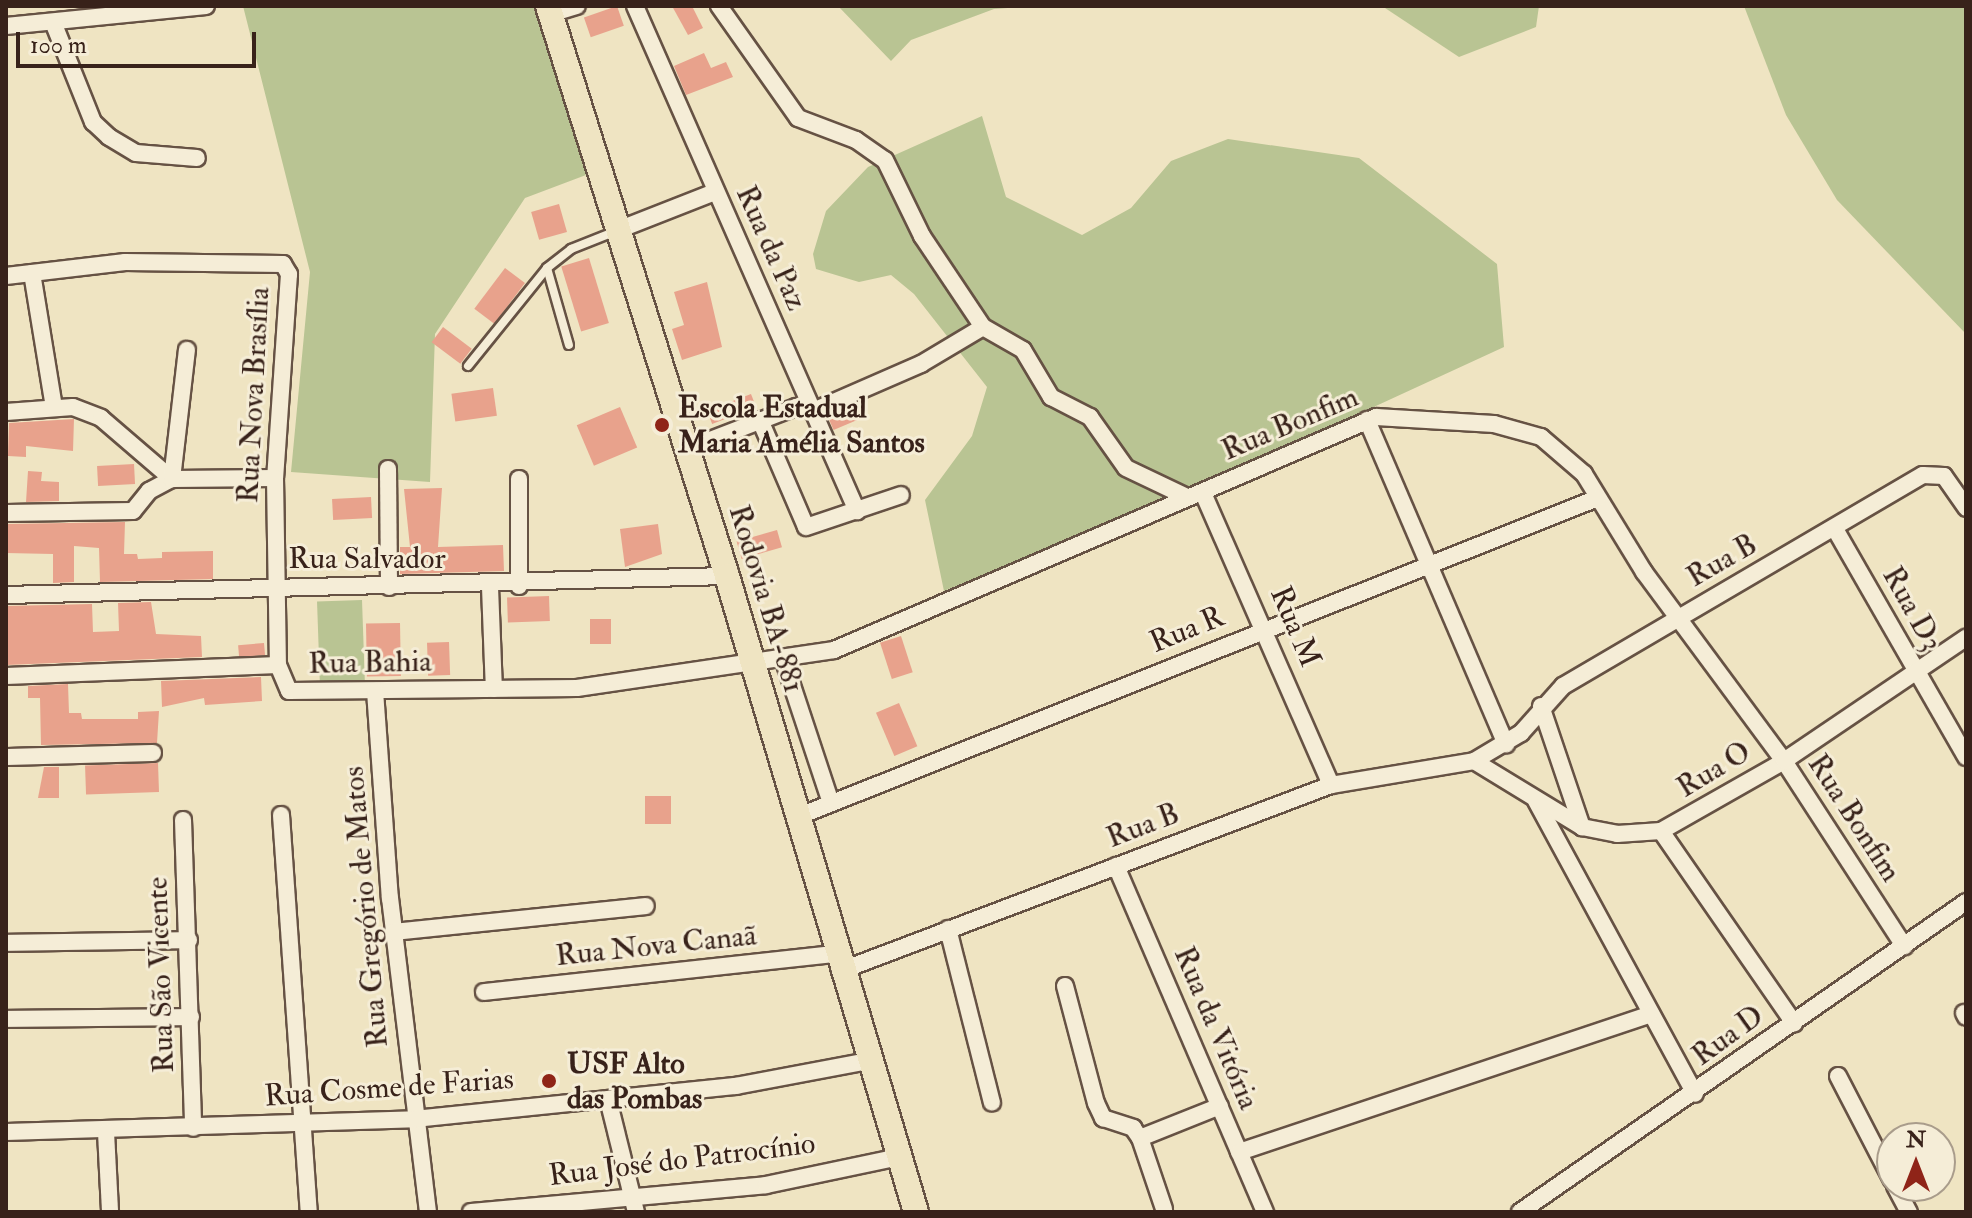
<!DOCTYPE html>
<html>
<head>
<meta charset="utf-8">
<style>
  body { margin:0 }
  #map { position:relative; width:1972px; height:1218px; overflow:hidden; background:#efe4c2; font-family:"IM FELL Double Pica",serif }
  div>[style] { position:absolute }
  .green>* { inset:0; background:#b9c493; transform-origin:0 0 }
  .building>* { inset:0; background:#e8a28c; transform-origin:0 0 }
  .roads { filter:drop-shadow(2px 0 #665244) drop-shadow(-2px 0 #665244) drop-shadow(0 2px #665244) drop-shadow(0 -2px #665244) }
  .lane>* { height:8px; margin:-4px; padding:0 4px; transform-origin:4px; border-radius:4px; background:#f5edd7 }
  .street>* { height:16px; margin:-8px; padding:0 8px; transform-origin:8px; border-radius:8px; background:#f5edd7 }
  .primary>* { height:24px; margin:-12px; padding:0 12px; transform-origin:12px; border-radius:12px; background:#efe4c2 }
  .dots>* { width:22px; height:22px; translate:-50% -50%; box-sizing:border-box; border:4px solid #f5edd7; border-radius:50% }
  span { translate:-50% -50%; white-space:nowrap; text-align:center; line-height:1.15; -webkit-text-stroke:6px #f5edd7; paint-order:stroke }
  .street-label { font-size:30px; color:#38221a }
  .poi-label { font-size:30px; color:#38221a; font-weight:700 }
  .left { translate:0 -50%; text-align:left }
  .frame { position:absolute; inset:0; border:8px solid #38221a; pointer-events:none }
  .north { position:absolute; left:1876px; top:1122px; width:80px; height:80px; box-sizing:border-box; background:#f5edd7; border:2px solid #a99c8b; border-radius:50%; rotate:0deg; font-size:22px; font-weight:700; line-height:32px; text-align:center; color:#38221a }
  .north::after { content:''; display:block; margin:auto; width:28px; height:36px; background:#8f2418; clip-path:polygon(50% 0,100% 100%,50% 72%,0 100%) }
  .scale { position:absolute; left:16px; top:32px; width:240px; height:36px; box-sizing:border-box; border:4px solid #38221a; border-top:0; padding-left:10px; font-size:24px; line-height:28px; white-space:nowrap; color:#38221a; -webkit-text-stroke:6px #f5edd7; paint-order:stroke }
</style>
</head>
<body>
<div id="map">
  <div class="green">
    <div style="clip-path:polygon(243px 6px,535px 6px,586px 175px,525px 198px,435px 334px,430px 482px,291px 472px,310px 272px)"></div>
    <div style="clip-path:polygon(838px 6px,1034px 6px,994px 9px,911px 40px,891px 61px)"></div>
    <div style="clip-path:polygon(1382px 6px,1539px 6px,1536px 27px,1459px 57px)"></div>
    <div style="clip-path:polygon(1744px 6px,1966px 6px,1966px 334px,1837px 200px,1786px 115px)"></div>
    <div style="clip-path:polygon(982px 116px,1006px 197px,1082px 235px,1131px 208px,1171px 161px,1228px 139px,1359px 158px,1497px 264px,1504px 347px,1215px 480px,944px 591px,925px 500px,972px 436px,987px 387px,914px 294px,891px 275px,859px 282px,816px 269px,813px 254px,826px 211px,868px 167px)"></div>
    <div style="left:362px;top:600px;width:80px;height:45px;rotate:88deg"></div>
  </div>
  <div class="building">
    <div style="left:617px;top:6px;width:21px;height:35px;rotate:71deg"></div>
    <div style="clip-path:polygon(672px 6px,692px 6px,703px 28px,688px 35px)"></div>
    <div style="clip-path:polygon(704px 53px,711px 68px,726px 62px,733px 77px,686px 95px,674px 66px)"></div>
    <div style="left:559px;top:204px;width:29px;height:29px;rotate:74deg"></div>
    <div style="left:589px;top:258px;width:68px;height:29px;rotate:73deg"></div>
    <div style="left:505px;top:268px;width:25px;height:51px;rotate:37deg"></div>
    <div style="clip-path:polygon(707px 282px,722px 347px,682px 360px,672px 329px,684px 325px,674px 292px)"></div>
    <div style="left:443px;top:327px;width:36px;height:19px;rotate:37deg"></div>
    <div style="left:493px;top:388px;width:28px;height:42px;rotate:82deg"></div>
    <div style="left:751px;top:394px;width:14px;height:47px;rotate:69deg"></div>
    <div style="left:859px;top:403px;width:15px;height:34px;rotate:67deg"></div>
    <div style="left:620px;top:407px;width:44px;height:47px;rotate:67deg"></div>
    <div style="clip-path:polygon(74px 419px,73px 451px,26px 446px,26px 457px,8px 456px,9px 423px)"></div>
    <div style="left:134px;top:464px;width:20px;height:37px;rotate:87deg"></div>
    <div style="clip-path:polygon(28px 471px,42px 472px,41px 481px,59px 482px,59px 501px,26px 502px)"></div>
    <div style="clip-path:polygon(442px 488px,438px 547px,503px 545px,504px 571px,400px 574px,400px 547px,410px 547px,404px 489px)"></div>
    <div style="left:371px;top:497px;width:21px;height:39px;rotate:87deg"></div>
    <div style="clip-path:polygon(125px 522px,124px 554px,137px 554px,138px 559px,162px 558px,162px 552px,213px 551px,213px 579px,100px 582px,99px 548px,74px 546px,74px 582px,53px 583px,53px 554px,6px 553px,6px 524px)"></div>
    <div style="clip-path:polygon(658px 524px,662px 554px,625px 567px,620px 529px)"></div>
    <div style="left:777px;top:530px;width:18px;height:42px;rotate:74deg"></div>
    <div style="left:549px;top:596px;width:25px;height:42px;rotate:88deg"></div>
    <div style="clip-path:polygon(151px 602px,156px 634px,201px 636px,202px 657px,6px 665px,6px 606px,92px 604px,93px 632px,119px 631px,118px 603px)"></div>
    <div style="left:590px;top:619px;width:21px;height:25px"></div>
    <div style="left:400px;top:623px;width:53px;height:34px;rotate:89deg"></div>
    <div style="left:901px;top:636px;width:38px;height:22px;rotate:72deg"></div>
    <div style="left:449px;top:642px;width:33px;height:22px;rotate:88deg"></div>
    <div style="left:264px;top:643px;width:12px;height:26px;rotate:85deg"></div>
    <div style="clip-path:polygon(261px 677px,262px 701px,205px 705px,204px 698px,162px 707px,161px 681px)"></div>
    <div style="clip-path:polygon(68px 684px,69px 713px,81px 713px,82px 719px,138px 719px,138px 712px,159px 711px,157px 743px,41px 745px,40px 698px,28px 698px,28px 686px)"></div>
    <div style="left:899px;top:703px;width:47px;height:25px;rotate:67deg"></div>
    <div style="left:158px;top:763px;width:29px;height:73px;rotate:88deg"></div>
    <div style="clip-path:polygon(44px 767px,59px 767px,59px 798px,38px 798px)"></div>
    <div style="left:671px;top:796px;width:28px;height:26px;rotate:90deg"></div>
  </div>
  <div class="roads">
    <div class="lane">
      <div style="left:547px;top:268px;width:80px;rotate:74.1deg"></div>
      <div style="left:468px;top:366px;width:126px;rotate:-51.1deg"></div>
      <div style="left:547px;top:268px;width:31px;rotate:-38deg"></div>
      <div style="left:571px;top:249px;width:46px;rotate:-21.6deg"></div>
    </div>
    <div class="street">
      <div style="left:635px;top:6px;width:552px;rotate:66.27deg"></div>
      <div style="left:719px;top:6px;width:137px;rotate:54.8deg"></div>
      <div style="left:798px;top:118px;width:62px;rotate:20.8deg"></div>
      <div style="left:856px;top:140px;width:35px;rotate:35deg"></div>
      <div style="left:885px;top:160px;width:85px;rotate:64deg"></div>
      <div style="left:922px;top:236px;width:110px;rotate:56.2deg"></div>
      <div style="left:983px;top:327px;width:46px;rotate:29.9deg"></div>
      <div style="left:1023px;top:350px;width:55px;rotate:59.2deg"></div>
      <div style="left:1051px;top:397px;width:44px;rotate:27.1deg"></div>
      <div style="left:1090px;top:417px;width:62px;rotate:54.8deg"></div>
      <div style="left:1126px;top:468px;width:68px;rotate:25.4deg"></div>
      <div style="left:550px;top:14px;width:28px;rotate:-17deg"></div>
      <div style="left:53px;top:22px;width:108px;rotate:68.2deg"></div>
      <div style="left:93px;top:122px;width:22px;rotate:43deg"></div>
      <div style="left:109px;top:137px;width:31px;rotate:31deg"></div>
      <div style="left:136px;top:153px;width:61px;rotate:4.7deg"></div>
      <div style="left:6px;top:26px;width:201px;rotate:-5.7deg"></div>
      <div style="left:618px;top:230px;width:104px;rotate:-21.4deg"></div>
      <div style="left:32px;top:273px;width:136px;rotate:80.7deg"></div>
      <div style="left:6px;top:276px;width:120px;rotate:-6.7deg"></div>
      <div style="left:125px;top:262px;width:158px;rotate:0.7deg"></div>
      <div style="left:283px;top:264px;width:12px;rotate:59deg"></div>
      <div style="left:289px;top:274px;width:204px;rotate:93.9deg"></div>
      <div style="left:275px;top:478px;width:187px;rotate:89.1deg"></div>
      <div style="left:6px;top:412px;width:67px;rotate:-4.3deg"></div>
      <div style="left:73px;top:407px;width:30px;rotate:21deg"></div>
      <div style="left:101px;top:418px;width:94px;rotate:40.7deg"></div>
      <div style="left:172px;top:479px;width:103px;rotate:-0.6deg"></div>
      <div style="left:760px;top:420px;width:116px;rotate:66.7deg"></div>
      <div style="left:806px;top:527px;width:100px;rotate:-18.6deg"></div>
      <div style="left:1367px;top:420px;width:353px;rotate:66.8deg"></div>
      <div style="left:687px;top:449px;width:117px;rotate:-21.1deg"></div>
      <div style="left:796px;top:407px;width:17px;rotate:13deg"></div>
      <div style="left:813px;top:411px;width:118px;rotate:-23.5deg"></div>
      <div style="left:921px;top:364px;width:72px;rotate:-30.8deg"></div>
      <div style="left:388px;top:469px;width:118px;rotate:89.5deg"></div>
      <div style="left:519px;top:479px;width:107px;rotate:90deg"></div>
      <div style="left:1203px;top:493px;width:319px;rotate:66.3deg"></div>
      <div style="left:6px;top:513px;width:127px;rotate:-0.9deg"></div>
      <div style="left:133px;top:511px;width:26px;rotate:-51deg"></div>
      <div style="left:149px;top:491px;width:26px;rotate:-28deg"></div>
      <div style="left:172px;top:479px;width:130px;rotate:-83.4deg"></div>
      <div style="left:1835px;top:529px;width:263px;rotate:60.1deg"></div>
      <div style="left:490px;top:587px;width:102px;rotate:87.8deg"></div>
      <div style="left:6px;top:595px;width:721px;rotate:-1.51deg"></div>
      <div style="left:783px;top:658px;width:153px;rotate:71.7deg"></div>
      <div style="left:6px;top:676px;width:272px;rotate:-2.3deg"></div>
      <div style="left:278px;top:665px;width:28px;rotate:67deg"></div>
      <div style="left:289px;top:691px;width:288px;rotate:-0.6deg"></div>
      <div style="left:577px;top:688px;width:260px;rotate:-8.4deg"></div>
      <div style="left:834px;top:650px;width:590px;rotate:-23.26deg"></div>
      <div style="left:1376px;top:417px;width:118px;rotate:3.4deg"></div>
      <div style="left:1494px;top:424px;width:49px;rotate:15.5deg"></div>
      <div style="left:1541px;top:437px;width:57px;rotate:40.7deg"></div>
      <div style="left:1584px;top:474px;width:115px;rotate:58.5deg"></div>
      <div style="left:1644px;top:572px;width:235px;rotate:53.5deg"></div>
      <div style="left:1784px;top:761px;width:221px;rotate:57deg"></div>
      <div style="left:375px;top:691px;width:208px;rotate:85.9deg"></div>
      <div style="left:390px;top:898px;width:316px;rotate:83.1deg"></div>
      <div style="left:1541px;top:706px;width:128px;rotate:71.3deg"></div>
      <div style="left:6px;top:757px;width:147px;rotate:-1.6deg"></div>
      <div style="left:1474px;top:761px;width:127px;rotate:31.4deg"></div>
      <div style="left:1582px;top:827px;width:36px;rotate:11deg"></div>
      <div style="left:1617px;top:834px;width:44px;rotate:-3.9deg"></div>
      <div style="left:1661px;top:831px;width:142px;rotate:-29.6deg"></div>
      <div style="left:1784px;top:761px;width:220px;rotate:-34.1deg"></div>
      <div style="left:1536px;top:801px;width:333px;rotate:61.5deg"></div>
      <div style="left:281px;top:815px;width:398px;rotate:86deg"></div>
      <div style="left:797px;top:817px;width:862px;rotate:-21.72deg"></div>
      <div style="left:183px;top:820px;width:308px;rotate:88.1deg"></div>
      <div style="left:1661px;top:831px;width:234px;rotate:55.3deg"></div>
      <div style="left:1116px;top:866px;width:377px;rotate:66.7deg"></div>
      <div style="left:948px;top:929px;width:179px;rotate:75.8deg"></div>
      <div style="left:394px;top:932px;width:253px;rotate:-5.9deg"></div>
      <div style="left:6px;top:943px;width:183px;rotate:-0.9deg"></div>
      <div style="left:840px;top:971px;width:525px;rotate:-20.75deg"></div>
      <div style="left:1331px;top:785px;width:145px;rotate:-9.5deg"></div>
      <div style="left:1474px;top:761px;width:55px;rotate:-30.8deg"></div>
      <div style="left:1521px;top:733px;width:63px;rotate:-48.2deg"></div>
      <div style="left:1563px;top:686px;width:417px;rotate:-30.4deg"></div>
      <div style="left:1923px;top:475px;width:21px;rotate:3deg"></div>
      <div style="left:1944px;top:476px;width:39px;rotate:55deg"></div>
      <div style="left:1065px;top:986px;width:121px;rotate:75.2deg"></div>
      <div style="left:1096px;top:1103px;width:17px;rotate:65deg"></div>
      <div style="left:1103px;top:1118px;width:32px;rotate:18deg"></div>
      <div style="left:1133px;top:1128px;width:12px;rotate:55deg"></div>
      <div style="left:1140px;top:1138px;width:75px;rotate:71.3deg"></div>
      <div style="left:484px;top:992px;width:353px;rotate:-6.2deg"></div>
      <div style="left:1964px;top:1013px;width:4px;rotate:63deg"></div>
      <div style="left:6px;top:1019px;width:185px;rotate:-0.6deg"></div>
      <div style="left:1838px;top:1076px;width:117px;rotate:62.6deg"></div>
      <div style="left:608px;top:1099px;width:116px;rotate:76.1deg"></div>
      <div style="left:6px;top:1132px;width:409px;rotate:-1.8deg"></div>
      <div style="left:415px;top:1119px;width:323px;rotate:-5.9deg"></div>
      <div style="left:736px;top:1086px;width:134px;rotate:-10.7deg"></div>
      <div style="left:106px;top:1132px;width:80px;rotate:87.1deg"></div>
      <div style="left:1140px;top:1138px;width:86px;rotate:-21.8deg"></div>
      <div style="left:1239px;top:1152px;width:432px;rotate:-18.5deg"></div>
      <div style="left:1895px;top:1186px;width:30px;rotate:62deg"></div>
      <div style="left:471px;top:1212px;width:296px;rotate:-5.2deg"></div>
      <div style="left:766px;top:1185px;width:136px;rotate:-11.9deg"></div>
      <div style="left:1520px;top:1212px;width:543px;rotate:-34.8deg"></div>
    </div>
    <div class="primary">
      <div style="left:548px;top:6px;width:597px;rotate:72.57deg"></div>
      <div style="left:727px;top:576px;width:663px;rotate:73.45deg"></div>
    </div>
  </div>
  <div class="dots">
    <div style="left:662px;top:425px;background:#8f2418"></div>
    <div style="left:549px;top:1081px;background:#8f2418"></div>
  </div>
  <div class="street-label">
    <span style="left:771px;top:248px;rotate:66deg">Rua da Paz</span>
    <span style="left:254px;top:395px;rotate:-87deg">Rua Nova Brasília</span>
    <span style="left:1290px;top:424px;rotate:-23deg">Rua Bonfim</span>
    <span style="left:367px;top:559px">Rua Salvador</span>
    <span style="left:1722px;top:561px;rotate:-30deg">Rua B</span>
    <span style="left:766px;top:599px;rotate:73deg">Rodovia BA-881</span>
    <span style="left:1912px;top:609px;rotate:61deg">Rua D3</span>
    <span style="left:1295px;top:627px;rotate:67deg">Rua M</span>
    <span style="left:1187px;top:630px;rotate:-22deg">Rua R</span>
    <span style="left:370px;top:663px;rotate:-1deg">Rua Bahia</span>
    <span style="left:1714px;top:770px;rotate:-31deg">Rua O</span>
    <span style="left:1854px;top:818px;rotate:57deg">Rua Bonfim</span>
    <span style="left:1143px;top:826px;rotate:-21deg">Rua B</span>
    <span style="left:366px;top:907px;rotate:-95deg">Rua Gregório de Matos</span>
    <span style="left:656px;top:946px;rotate:-6deg">Rua Nova Canaã</span>
    <span style="left:161px;top:975px;rotate:-92deg">Rua São Vicente</span>
    <span style="left:1216px;top:1028px;rotate:67deg">Rua da Vitória</span>
    <span style="left:1728px;top:1036px;rotate:-36deg">Rua D</span>
    <span style="left:389px;top:1088px;rotate:-4deg">Rua Cosme de Farias</span>
    <span style="left:682px;top:1160px;rotate:-7deg">Rua José do Patrocínio</span>
  </div>
  <div class="poi-label">
    <span class="left" style="left:678px;top:425px">Escola Estadual<br>Maria Amélia Santos</span>
    <span class="left" style="left:567px;top:1081px">USF Alto<br>das Pombas</span>
  </div>
  <div class="frame"></div>
  <div class="north">N</div>
  <div class="scale">100 m</div>
</div>
</body>
</html>
